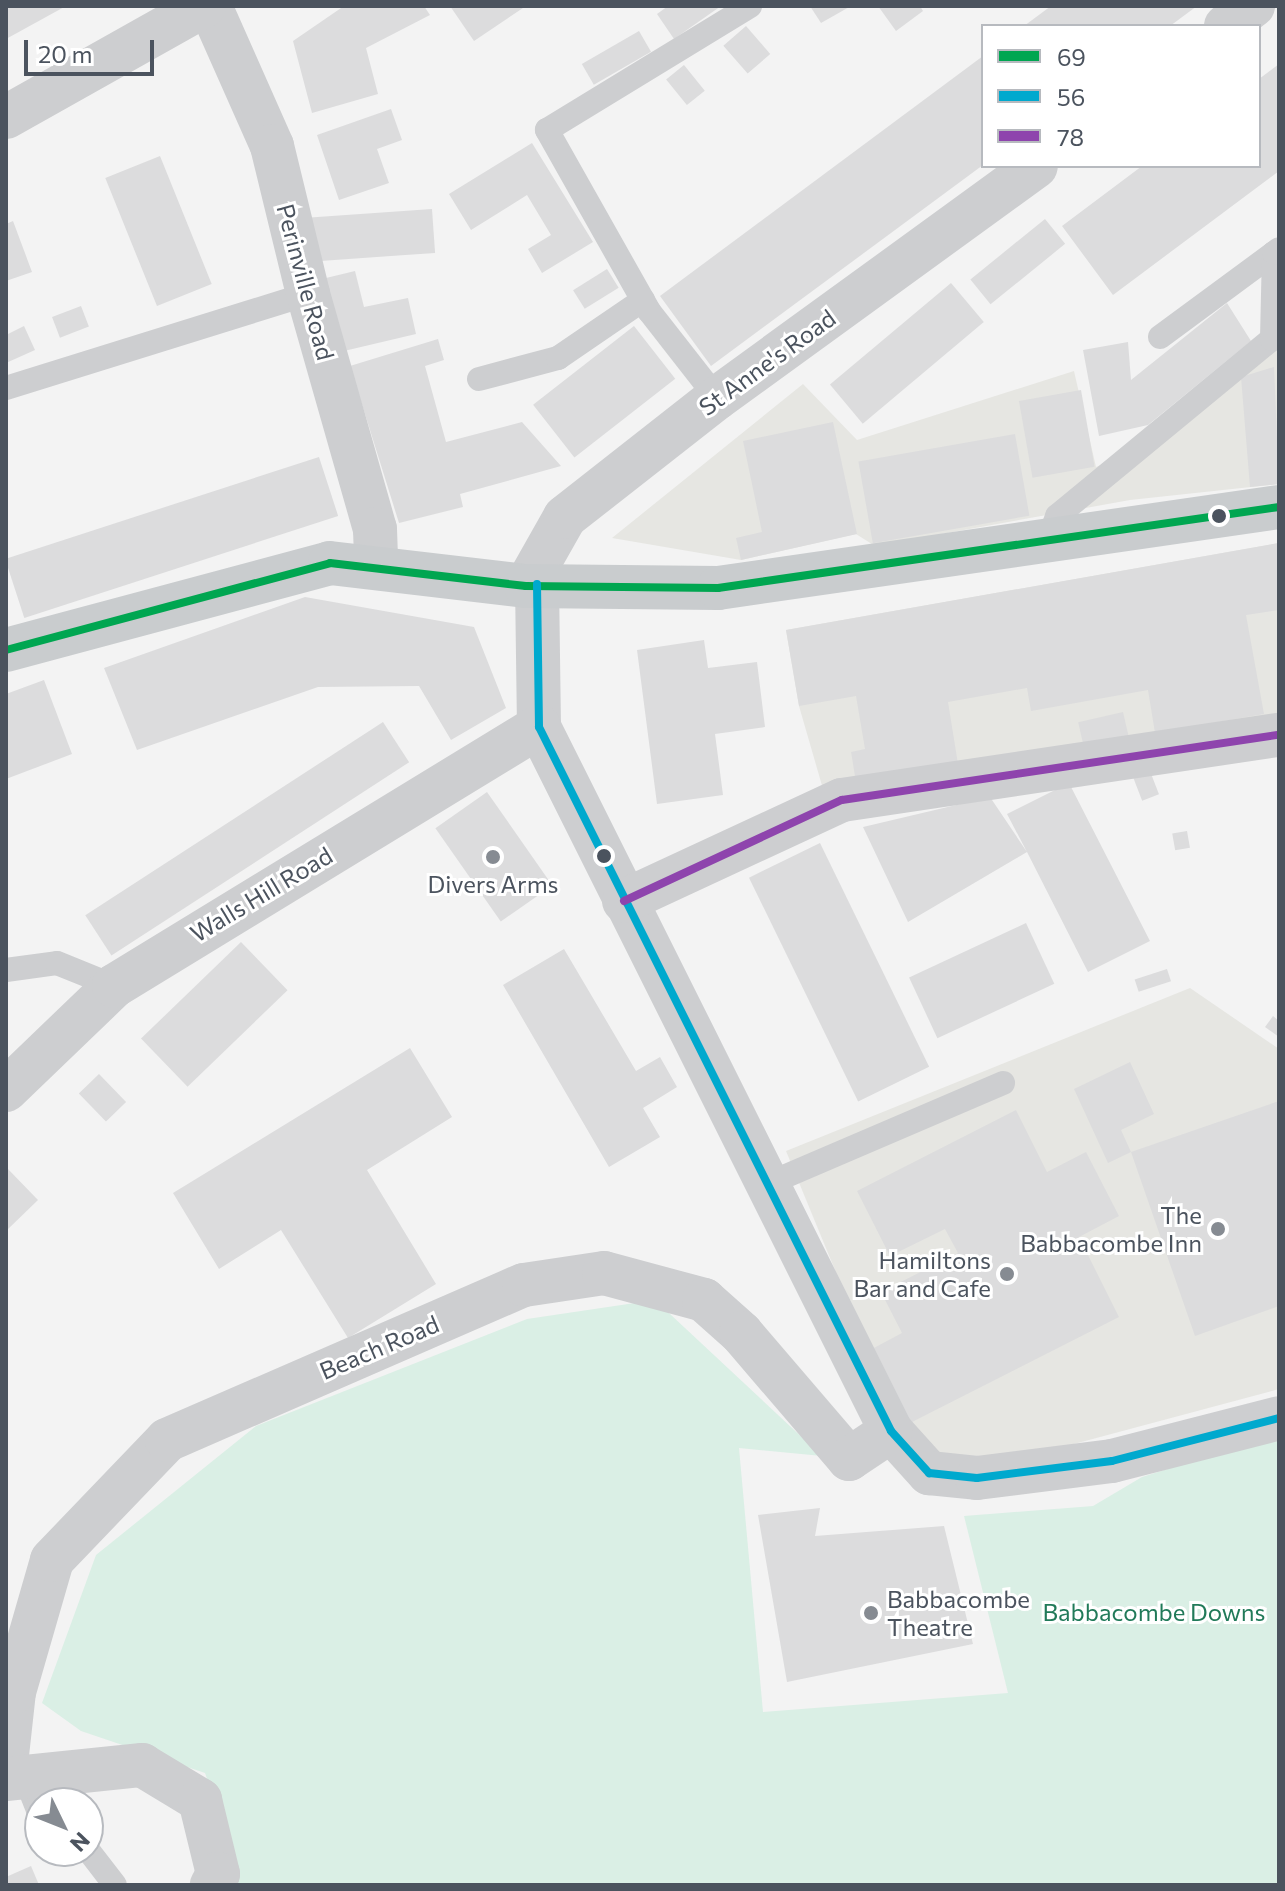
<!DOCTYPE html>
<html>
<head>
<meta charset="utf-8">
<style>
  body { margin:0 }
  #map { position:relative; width:1285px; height:1891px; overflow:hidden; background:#f3f3f3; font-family:Commissioner,sans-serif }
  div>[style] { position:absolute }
  .commercial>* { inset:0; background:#e6e6e2 }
  .green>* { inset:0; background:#daefe5 }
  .building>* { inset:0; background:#dcdcdd; transform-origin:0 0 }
  .service>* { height:24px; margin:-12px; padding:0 12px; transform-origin:12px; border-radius:12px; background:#cdced0 }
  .minor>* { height:44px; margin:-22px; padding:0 22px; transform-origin:22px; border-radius:22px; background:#cdced0 }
  .primary>* { height:44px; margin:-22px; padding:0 22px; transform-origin:22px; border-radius:22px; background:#c9ccce }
  .bus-1>* { height:8px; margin:-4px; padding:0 4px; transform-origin:4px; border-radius:4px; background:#00a651 }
  .bus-2>* { height:8px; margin:-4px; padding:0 4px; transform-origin:4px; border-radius:4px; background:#00a9ce }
  .bus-3>* { height:8px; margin:-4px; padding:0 4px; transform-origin:4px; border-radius:4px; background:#8e44ad }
  .dots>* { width:22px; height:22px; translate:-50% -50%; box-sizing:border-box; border:4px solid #fff; border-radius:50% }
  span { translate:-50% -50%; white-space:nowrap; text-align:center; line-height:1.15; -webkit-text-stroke:6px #fff; paint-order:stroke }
  .street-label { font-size:24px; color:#4b535e }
  .poi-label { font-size:24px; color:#4b535e }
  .right { translate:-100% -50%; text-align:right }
  .left { translate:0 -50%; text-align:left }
  .park-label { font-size:24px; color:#217a59 }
  .frame { position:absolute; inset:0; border:8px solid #4b535e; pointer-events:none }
  .legend { position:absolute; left:981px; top:24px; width:280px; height:144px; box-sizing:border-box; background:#fff; border:2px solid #b7babf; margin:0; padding:10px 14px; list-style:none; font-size:24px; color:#4b535e }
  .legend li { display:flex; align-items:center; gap:16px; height:40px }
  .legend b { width:40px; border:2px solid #b7babf }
  .north { position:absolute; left:24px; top:1787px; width:80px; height:80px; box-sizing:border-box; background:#fff; border:2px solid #b7babf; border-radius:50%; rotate:133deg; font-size:22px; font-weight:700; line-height:32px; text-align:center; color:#4b535e }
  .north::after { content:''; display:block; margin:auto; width:28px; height:36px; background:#868b92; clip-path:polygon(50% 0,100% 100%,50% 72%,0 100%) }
  .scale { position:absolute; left:24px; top:40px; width:130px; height:36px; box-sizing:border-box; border:4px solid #4b535e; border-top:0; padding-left:10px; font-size:24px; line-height:28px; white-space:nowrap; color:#4b535e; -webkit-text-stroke:6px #fff; paint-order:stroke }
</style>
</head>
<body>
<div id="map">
  <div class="commercial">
    <div style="clip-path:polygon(1279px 249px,1279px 484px,1130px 500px,875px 546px,856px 534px,741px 560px,612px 538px,803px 384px,857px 440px,1074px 371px,1096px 467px,1139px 448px,1271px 339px)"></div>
    <div style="clip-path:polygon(1279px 543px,1279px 735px,823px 789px,799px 706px,786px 630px)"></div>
    <div style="clip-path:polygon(1190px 988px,1279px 1049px,1279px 1389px,955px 1476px,910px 1423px,863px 1338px,786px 1151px)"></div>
  </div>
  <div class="green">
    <div style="clip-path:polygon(655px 1300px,822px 1456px,739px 1448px,763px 1712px,1008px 1693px,964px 1516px,1093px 1506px,1142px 1477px,1279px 1434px,1279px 1885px,229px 1885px,238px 1866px,205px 1773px,81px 1731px,42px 1703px,96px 1555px,256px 1426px,527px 1319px)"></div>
  </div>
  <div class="building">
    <div style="clip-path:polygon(6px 6px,66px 6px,6px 39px)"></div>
    <div style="clip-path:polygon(344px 6px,424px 6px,430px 15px,366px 48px,378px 94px,312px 113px,293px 41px)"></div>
    <div style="clip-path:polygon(450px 6px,526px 6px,474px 41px)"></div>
    <div style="clip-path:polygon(668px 6px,721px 6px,674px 39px,657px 14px)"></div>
    <div style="clip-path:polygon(810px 6px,851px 6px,821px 23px)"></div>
    <div style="clip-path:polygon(878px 6px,920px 6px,923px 11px,896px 31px)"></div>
    <div style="clip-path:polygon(1051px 6px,1197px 6px,1170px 26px,1024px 26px)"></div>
    <div style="left:746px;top:26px;width:37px;height:30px;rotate:49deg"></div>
    <div style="left:639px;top:31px;width:24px;height:66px;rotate:60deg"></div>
    <div style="clip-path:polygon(983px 56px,983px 165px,711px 366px,660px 296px)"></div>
    <div style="clip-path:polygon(1279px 64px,1279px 171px,1113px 295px,1062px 226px,1142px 166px,1259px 166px,1259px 79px)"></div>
    <div style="left:684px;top:65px;width:33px;height:23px;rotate:51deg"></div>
    <div style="clip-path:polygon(391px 109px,402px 140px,377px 149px,389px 183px,339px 200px,317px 135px)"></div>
    <div style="clip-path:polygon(532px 143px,593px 242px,542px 273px,528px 249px,551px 235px,527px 195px,471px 230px,449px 194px)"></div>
    <div style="left:160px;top:156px;width:138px;height:59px;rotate:68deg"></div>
    <div style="left:432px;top:209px;width:44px;height:122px;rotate:86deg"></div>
    <div style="left:1045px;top:219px;width:32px;height:96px;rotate:51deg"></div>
    <div style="clip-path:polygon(13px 221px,32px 272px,6px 281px,6px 224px)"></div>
    <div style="left:607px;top:269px;width:22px;height:40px;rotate:58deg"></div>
    <div style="clip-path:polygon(355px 271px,364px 307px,408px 298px,416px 334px,344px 351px,326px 278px)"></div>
    <div style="left:951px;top:283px;width:51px;height:158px;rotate:50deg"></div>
    <div style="clip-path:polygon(1227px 303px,1251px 341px,1148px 425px,1099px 436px,1083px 350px,1128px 342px,1131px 380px)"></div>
    <div style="left:81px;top:306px;width:22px;height:31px;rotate:69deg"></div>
    <div style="clip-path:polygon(24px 326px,35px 350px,6px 363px,6px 335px)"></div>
    <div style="left:634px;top:326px;width:67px;height:128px;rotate:52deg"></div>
    <div style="clip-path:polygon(438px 339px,444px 360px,425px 366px,446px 442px,522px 422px,561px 466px,460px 494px,463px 507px,399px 523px,350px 366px)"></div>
    <div style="clip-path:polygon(1274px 367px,1279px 484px,1250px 487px,1241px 377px)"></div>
    <div style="left:1081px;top:390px;width:78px;height:63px;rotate:80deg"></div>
    <div style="clip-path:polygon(833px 422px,857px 534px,741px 560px,736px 538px,762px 532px,743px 441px)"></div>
    <div style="left:1015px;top:434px;width:83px;height:159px;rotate:80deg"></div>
    <div style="left:319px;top:457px;width:62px;height:330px;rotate:72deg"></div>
    <div style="clip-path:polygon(1279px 543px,1279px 610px,1246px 615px,1264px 714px,1155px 733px,1148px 690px,1031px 711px,1027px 688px,948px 702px,958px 764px,856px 782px,851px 752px,865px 749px,856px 696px,799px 706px,786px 630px)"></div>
    <div style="clip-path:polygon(305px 597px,474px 627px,506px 708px,451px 740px,419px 686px,318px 687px,137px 750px,104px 668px)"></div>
    <div style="clip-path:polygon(704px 640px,708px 668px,757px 662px,765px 727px,715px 734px,723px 795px,657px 804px,637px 650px)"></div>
    <div style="clip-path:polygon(44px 680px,72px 754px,6px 779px,6px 694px)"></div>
    <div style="left:1123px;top:712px;width:27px;height:46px;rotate:77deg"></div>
    <div style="left:383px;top:722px;width:48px;height:355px;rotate:57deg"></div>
    <div style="left:1150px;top:771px;width:25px;height:18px;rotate:69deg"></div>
    <div style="clip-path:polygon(1069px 783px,1150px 941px,1088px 972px,1027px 852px,908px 922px,863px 827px,990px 797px,1027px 852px,1007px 814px)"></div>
    <div style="left:487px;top:792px;width:114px;height:63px;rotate:55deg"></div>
    <div style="left:1187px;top:831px;width:17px;height:15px;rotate:80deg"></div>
    <div style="left:820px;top:843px;width:249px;height:79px;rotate:64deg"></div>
    <div style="left:1026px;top:923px;width:67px;height:129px;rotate:65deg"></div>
    <div style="left:241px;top:942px;width:67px;height:139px;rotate:46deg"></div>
    <div style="clip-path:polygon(564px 949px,636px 1071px,660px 1057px,677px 1087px,643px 1108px,660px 1137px,609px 1167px,503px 985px)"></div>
    <div style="left:1167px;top:969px;width:13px;height:34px;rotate:72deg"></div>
    <div style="clip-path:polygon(1273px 1016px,1279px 1021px,1279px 1037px,1265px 1027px)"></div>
    <div style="clip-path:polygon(410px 1048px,452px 1117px,367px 1170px,436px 1284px,348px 1338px,281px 1230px,219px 1269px,173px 1193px)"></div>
    <div style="clip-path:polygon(1130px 1062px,1154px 1114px,1121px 1130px,1131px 1152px,1108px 1163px,1074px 1089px)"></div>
    <div style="left:99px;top:1074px;width:39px;height:28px;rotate:46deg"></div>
    <div style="clip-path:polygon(1279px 1101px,1279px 1306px,1195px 1336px,1131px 1152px)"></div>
    <div style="clip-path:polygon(1016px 1110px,1047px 1172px,1086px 1152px,1119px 1216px,1079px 1237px,1119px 1317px,910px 1423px,872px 1349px,902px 1333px,881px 1292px,958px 1253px,945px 1229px,890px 1256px,857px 1191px)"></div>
    <div style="clip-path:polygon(6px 1167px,38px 1200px,6px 1231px)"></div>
    <div style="clip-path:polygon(820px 1508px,815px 1536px,944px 1526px,973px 1644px,787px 1682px,758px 1515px)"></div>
    <div style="clip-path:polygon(31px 1866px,39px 1885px,6px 1885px,6px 1877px)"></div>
  </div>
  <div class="service">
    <div style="left:1160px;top:337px;width:142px;rotate:-36.4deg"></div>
    <div style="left:479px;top:379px;width:82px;rotate:-14.9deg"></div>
    <div style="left:558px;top:358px;width:103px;rotate:-34.3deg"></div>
    <div style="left:6px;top:388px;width:316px;rotate:-17.3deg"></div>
    <div style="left:717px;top:398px;width:110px;rotate:-128deg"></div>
    <div style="left:649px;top:311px;width:208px;rotate:-119.4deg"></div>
    <div style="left:547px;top:130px;width:238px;rotate:-31.4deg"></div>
    <div style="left:1048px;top:540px;width:26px;rotate:-69deg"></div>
    <div style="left:1057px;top:516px;width:278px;rotate:-39.5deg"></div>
    <div style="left:1272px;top:339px;width:86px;rotate:-88.7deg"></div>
    <div style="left:1274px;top:253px;width:6px;rotate:-39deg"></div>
    <div style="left:6px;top:970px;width:51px;rotate:-7.8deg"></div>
    <div style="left:57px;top:963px;width:61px;rotate:22deg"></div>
    <div style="left:765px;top:1185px;width:259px;rotate:-23.2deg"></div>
    <div style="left:25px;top:1777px;width:41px;rotate:68.5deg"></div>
    <div style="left:88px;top:1850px;width:44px;rotate:52.4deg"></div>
  </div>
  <div class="minor">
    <div style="left:210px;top:6px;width:153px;rotate:66.1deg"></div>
    <div style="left:272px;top:146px;width:152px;rotate:76.3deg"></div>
    <div style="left:308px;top:294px;width:244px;rotate:74.1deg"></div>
    <div style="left:375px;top:529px;width:36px;rotate:88deg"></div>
    <div style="left:1226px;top:26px;width:34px;rotate:-37deg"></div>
    <div style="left:6px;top:117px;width:227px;rotate:-29.3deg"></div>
    <div style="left:537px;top:584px;width:143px;rotate:89.2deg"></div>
    <div style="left:539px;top:727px;width:787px;rotate:63.43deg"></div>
    <div style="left:891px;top:1431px;width:57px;rotate:47.9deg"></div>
    <div style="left:929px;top:1473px;width:48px;rotate:5.9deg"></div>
    <div style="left:977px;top:1478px;width:136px;rotate:-7.2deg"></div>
    <div style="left:1112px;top:1461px;width:172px;rotate:-14.4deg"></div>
    <div style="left:526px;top:586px;width:79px;rotate:-60.5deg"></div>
    <div style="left:565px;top:517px;width:193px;rotate:-38.1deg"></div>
    <div style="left:717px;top:398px;width:394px;rotate:-36deg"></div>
    <div style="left:624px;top:901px;width:240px;rotate:-24.9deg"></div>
    <div style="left:842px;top:800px;width:442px;rotate:-8.5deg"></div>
    <div style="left:6px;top:1090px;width:150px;rotate:-43.9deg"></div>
    <div style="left:114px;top:986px;width:498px;rotate:-31.4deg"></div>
    <div style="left:6px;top:1764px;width:72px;rotate:-83.7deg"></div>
    <div style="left:14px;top:1692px;width:137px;rotate:-73.9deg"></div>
    <div style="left:52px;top:1560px;width:166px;rotate:-46.2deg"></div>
    <div style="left:167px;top:1440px;width:389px;rotate:-23.5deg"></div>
    <div style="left:524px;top:1285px;width:81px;rotate:-8.5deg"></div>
    <div style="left:604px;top:1273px;width:104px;rotate:15.1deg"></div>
    <div style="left:704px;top:1300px;width:50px;rotate:41.7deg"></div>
    <div style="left:741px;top:1333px;width:166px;rotate:49.4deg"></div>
    <div style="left:849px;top:1459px;width:50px;rotate:-33.7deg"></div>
    <div style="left:6px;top:1779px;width:137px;rotate:-5.9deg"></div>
    <div style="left:142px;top:1765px;width:68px;rotate:31.1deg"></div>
    <div style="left:200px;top:1800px;width:76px;rotate:76.3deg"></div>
    <div style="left:218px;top:1874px;width:13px;rotate:119deg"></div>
  </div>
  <div class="primary">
    <div style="left:6px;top:650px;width:335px;rotate:-15deg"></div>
    <div style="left:330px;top:563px;width:197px;rotate:6.7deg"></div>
    <div style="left:526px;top:586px;width:192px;rotate:0.6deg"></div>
    <div style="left:718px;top:588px;width:567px;rotate:-8.22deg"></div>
  </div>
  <div class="bus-1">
    <div style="left:6px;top:650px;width:335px;rotate:-15deg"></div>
    <div style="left:330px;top:563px;width:197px;rotate:6.7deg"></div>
    <div style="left:526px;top:586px;width:192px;rotate:0.6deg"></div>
    <div style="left:718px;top:588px;width:567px;rotate:-8.22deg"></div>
  </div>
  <div class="bus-2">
    <div style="left:537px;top:584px;width:143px;rotate:89.2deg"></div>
    <div style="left:539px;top:727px;width:787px;rotate:63.43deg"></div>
    <div style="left:891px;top:1431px;width:57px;rotate:47.9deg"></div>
    <div style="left:929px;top:1473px;width:48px;rotate:5.9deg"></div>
    <div style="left:977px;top:1478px;width:136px;rotate:-7.2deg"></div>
    <div style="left:1112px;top:1461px;width:172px;rotate:-14.4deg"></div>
  </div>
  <div class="bus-3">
    <div style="left:624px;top:901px;width:240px;rotate:-24.9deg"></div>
    <div style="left:842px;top:800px;width:442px;rotate:-8.5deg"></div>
  </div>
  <div class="dots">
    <div style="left:1219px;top:516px;background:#4b535e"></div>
    <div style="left:604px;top:856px;background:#4b535e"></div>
    <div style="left:493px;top:857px;background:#868b92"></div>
    <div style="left:1218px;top:1229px;background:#868b92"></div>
    <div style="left:1007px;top:1274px;background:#868b92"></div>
    <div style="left:871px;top:1613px;background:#868b92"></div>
  </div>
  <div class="street-label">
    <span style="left:306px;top:282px;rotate:75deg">Perinville Road</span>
    <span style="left:767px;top:362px;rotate:-36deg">St Anne's Road</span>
    <span style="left:261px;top:894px;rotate:-31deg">Walls Hill Road</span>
    <span style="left:379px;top:1347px;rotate:-23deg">Beach Road</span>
  </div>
  <div class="poi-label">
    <span style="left:493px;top:884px">Divers Arms</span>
    <span class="right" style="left:1202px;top:1229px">The<br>Babbacombe Inn</span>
    <span class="right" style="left:991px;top:1274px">Hamiltons<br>Bar and Cafe</span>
    <span class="left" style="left:887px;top:1613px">Babbacombe<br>Theatre</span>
  </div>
  <div class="park-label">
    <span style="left:1154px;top:1612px">Babbacombe Downs</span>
  </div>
  <div class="frame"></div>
  <ul class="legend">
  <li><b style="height:10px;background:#00a651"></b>69</li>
  <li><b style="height:10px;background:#00a9ce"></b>56</li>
  <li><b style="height:10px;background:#8e44ad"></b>78</li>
  </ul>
  <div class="north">N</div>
  <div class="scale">20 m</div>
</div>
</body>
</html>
